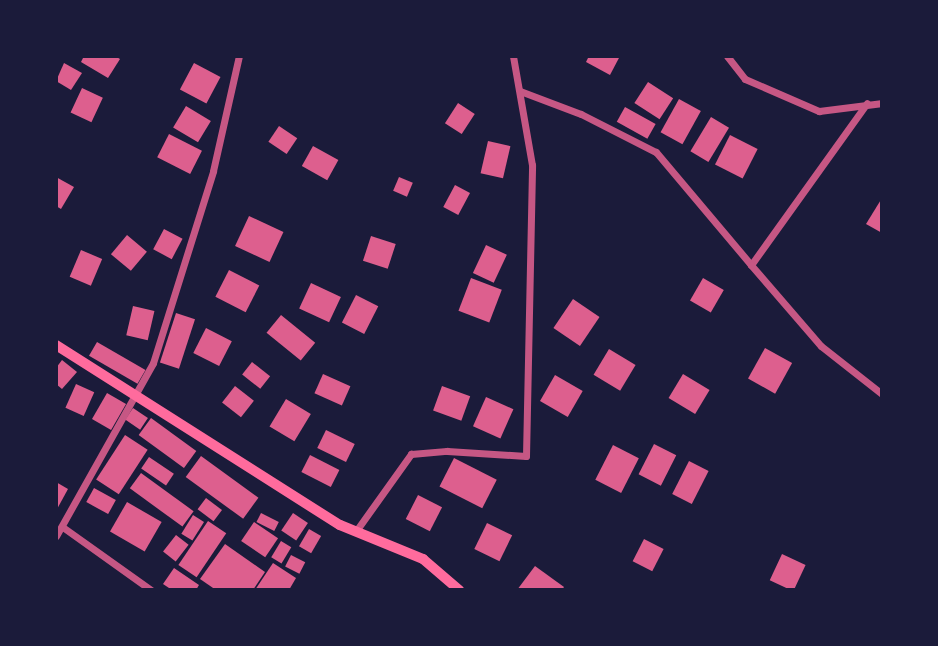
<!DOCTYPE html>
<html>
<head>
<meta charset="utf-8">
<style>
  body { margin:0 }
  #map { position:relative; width:938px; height:646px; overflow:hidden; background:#1b1b3a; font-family:Bitter,serif }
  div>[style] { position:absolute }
  .building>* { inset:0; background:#dd5f8e; transform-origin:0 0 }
  .minor>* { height:7px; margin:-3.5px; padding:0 3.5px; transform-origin:3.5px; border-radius:3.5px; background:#c65784 }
  .secondary>* { height:10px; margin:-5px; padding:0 5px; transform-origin:5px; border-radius:5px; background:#ff6b9d }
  span { translate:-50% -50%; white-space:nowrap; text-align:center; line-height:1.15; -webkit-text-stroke:5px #1b1b3a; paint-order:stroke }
  .frame { position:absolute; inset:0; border:58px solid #1b1b3a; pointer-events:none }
</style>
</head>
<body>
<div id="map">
  <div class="building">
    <div style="clip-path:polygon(84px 56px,115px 56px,120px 59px,108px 78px,81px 62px)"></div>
    <div style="clip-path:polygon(589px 56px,620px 56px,610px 75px,586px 62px)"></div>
    <div style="clip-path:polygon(64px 63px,82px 73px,71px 90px,56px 81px)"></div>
    <div style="left:194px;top:63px;width:30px;height:30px;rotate:28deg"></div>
    <div style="left:648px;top:82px;width:30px;height:25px;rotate:33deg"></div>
    <div style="left:82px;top:88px;width:23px;height:27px;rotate:25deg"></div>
    <div style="left:679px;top:99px;width:25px;height:38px;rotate:29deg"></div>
    <div style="left:458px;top:103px;width:20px;height:24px;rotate:33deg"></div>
    <div style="left:186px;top:106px;width:29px;height:25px;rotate:31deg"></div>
    <div style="left:625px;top:107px;width:35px;height:17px;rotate:29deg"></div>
    <div style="left:711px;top:117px;width:21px;height:40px;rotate:31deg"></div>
    <div style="left:279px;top:126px;width:22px;height:19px;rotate:34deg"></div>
    <div style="left:169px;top:134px;width:37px;height:26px;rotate:27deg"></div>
    <div style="left:730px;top:135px;width:31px;height:33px;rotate:27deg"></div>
    <div style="left:488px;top:141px;width:23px;height:33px;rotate:13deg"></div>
    <div style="left:313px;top:146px;width:29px;height:23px;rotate:29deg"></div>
    <div style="clip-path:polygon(56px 177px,74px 187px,61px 209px,56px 206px)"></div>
    <div style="left:399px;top:177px;width:15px;height:15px;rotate:23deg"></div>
    <div style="left:455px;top:185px;width:17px;height:25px;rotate:28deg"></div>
    <div style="clip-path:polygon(882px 198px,882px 233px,866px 224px)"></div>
    <div style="left:249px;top:216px;width:38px;height:33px;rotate:25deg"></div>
    <div style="left:164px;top:229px;width:21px;height:23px;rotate:28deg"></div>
    <div style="left:127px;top:235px;width:26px;height:25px;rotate:40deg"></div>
    <div style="left:371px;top:236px;width:26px;height:26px;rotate:18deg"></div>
    <div style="left:486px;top:245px;width:23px;height:31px;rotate:25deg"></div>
    <div style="left:81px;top:250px;width:23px;height:29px;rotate:23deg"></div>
    <div style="left:229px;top:270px;width:34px;height:30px;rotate:27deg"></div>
    <div style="left:471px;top:278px;width:33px;height:35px;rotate:21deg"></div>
    <div style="left:703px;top:278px;width:24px;height:26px;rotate:30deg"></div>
    <div style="left:311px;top:283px;width:33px;height:28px;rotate:25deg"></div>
    <div style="left:356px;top:295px;width:25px;height:31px;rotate:27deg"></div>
    <div style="left:573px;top:299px;width:32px;height:35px;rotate:34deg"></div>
    <div style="left:133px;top:306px;width:22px;height:30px;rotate:13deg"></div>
    <div style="left:176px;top:313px;width:20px;height:52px;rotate:18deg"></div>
    <div style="left:281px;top:315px;width:44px;height:23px;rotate:39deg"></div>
    <div style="left:206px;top:328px;width:29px;height:28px;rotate:27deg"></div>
    <div style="left:97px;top:342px;width:56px;height:16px;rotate:30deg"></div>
    <div style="left:765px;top:348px;width:31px;height:35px;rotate:29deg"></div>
    <div style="left:609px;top:349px;width:31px;height:30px;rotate:31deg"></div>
    <div style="clip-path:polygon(62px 360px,77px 372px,62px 389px,56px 384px,56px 368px)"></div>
    <div style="left:252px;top:362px;width:23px;height:16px;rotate:38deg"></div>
    <div style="left:323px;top:374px;width:30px;height:21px;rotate:24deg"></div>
    <div style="left:683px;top:374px;width:31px;height:28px;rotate:31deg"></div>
    <div style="left:555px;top:375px;width:32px;height:30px;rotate:30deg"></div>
    <div style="left:76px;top:384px;width:20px;height:26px;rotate:24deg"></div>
    <div style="left:235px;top:386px;width:24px;height:21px;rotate:38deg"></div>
    <div style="left:442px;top:386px;width:30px;height:26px;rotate:20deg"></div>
    <div style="left:107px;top:393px;width:22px;height:30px;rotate:30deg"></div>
    <div style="left:486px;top:397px;width:30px;height:32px;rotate:24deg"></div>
    <div style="left:286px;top:399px;width:29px;height:32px;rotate:31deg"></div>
    <div style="left:133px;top:408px;width:18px;height:14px;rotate:34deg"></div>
    <div style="left:151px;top:418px;width:56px;height:21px;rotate:36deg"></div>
    <div style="left:326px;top:430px;width:32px;height:20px;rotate:26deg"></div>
    <div style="left:125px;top:435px;width:27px;height:53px;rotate:33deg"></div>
    <div style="left:654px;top:444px;width:25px;height:34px;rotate:27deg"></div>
    <div style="left:613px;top:445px;width:29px;height:39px;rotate:27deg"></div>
    <div style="left:310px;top:455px;width:33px;height:19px;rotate:27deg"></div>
    <div style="left:201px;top:456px;width:71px;height:26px;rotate:36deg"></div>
    <div style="left:149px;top:457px;width:30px;height:14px;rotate:34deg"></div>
    <div style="left:454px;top:458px;width:48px;height:32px;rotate:27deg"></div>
    <div style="left:689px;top:461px;width:22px;height:37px;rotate:27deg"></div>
    <div style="left:141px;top:473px;width:65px;height:19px;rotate:36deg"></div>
    <div style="clip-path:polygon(56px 482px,68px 489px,56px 511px)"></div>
    <div style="left:94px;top:488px;width:25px;height:16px;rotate:29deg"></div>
    <div style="left:418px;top:495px;width:27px;height:27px;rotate:27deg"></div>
    <div style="left:206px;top:498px;width:20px;height:14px;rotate:37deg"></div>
    <div style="left:127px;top:502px;width:40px;height:34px;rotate:30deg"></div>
    <div style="left:261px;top:513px;width:20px;height:10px;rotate:27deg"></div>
    <div style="left:293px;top:513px;width:18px;height:21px;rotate:34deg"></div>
    <div style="left:193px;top:515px;width:13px;height:22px;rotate:32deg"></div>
    <div style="left:208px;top:521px;width:22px;height:53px;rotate:34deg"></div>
    <div style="left:254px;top:522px;width:29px;height:23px;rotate:34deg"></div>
    <div style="left:487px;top:523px;width:28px;height:29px;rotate:26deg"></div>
    <div style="left:309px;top:529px;width:14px;height:20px;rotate:30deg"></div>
    <div style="left:176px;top:535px;width:16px;height:21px;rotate:38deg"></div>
    <div style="left:644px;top:539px;width:22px;height:25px;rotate:27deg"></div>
    <div style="left:281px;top:541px;width:12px;height:19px;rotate:31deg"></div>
    <div style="clip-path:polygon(225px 544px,265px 572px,253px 590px,216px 590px,200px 579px)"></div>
    <div style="left:782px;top:554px;width:26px;height:29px;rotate:25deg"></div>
    <div style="left:291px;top:555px;width:16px;height:13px;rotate:27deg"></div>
    <div style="clip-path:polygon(273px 563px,296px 578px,289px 590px,255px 590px)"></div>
    <div style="clip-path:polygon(535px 566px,564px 587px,562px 590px,517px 590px)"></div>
    <div style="clip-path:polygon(174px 568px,199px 585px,196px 590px,172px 590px,163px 584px)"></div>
  </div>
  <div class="minor">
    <div style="left:727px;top:56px;width:29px;rotate:52deg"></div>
    <div style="left:745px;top:79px;width:81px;rotate:23.4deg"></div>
    <div style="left:819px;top:111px;width:64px;rotate:-7.2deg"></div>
    <div style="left:520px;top:91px;width:65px;rotate:20.7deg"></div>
    <div style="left:581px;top:114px;width:84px;rotate:26.9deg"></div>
    <div style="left:656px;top:152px;width:148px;rotate:49.9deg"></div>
    <div style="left:751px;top:265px;width:199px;rotate:-54.4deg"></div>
    <div style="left:751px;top:265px;width:107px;rotate:49.2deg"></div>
    <div style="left:821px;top:346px;width:78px;rotate:38.2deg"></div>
    <div style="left:64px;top:528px;width:107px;rotate:35.5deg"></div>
    <div style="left:356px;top:531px;width:95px;rotate:-54.5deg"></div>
    <div style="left:411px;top:454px;width:36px;rotate:-5deg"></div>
    <div style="left:447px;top:451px;width:79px;rotate:3.6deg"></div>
    <div style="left:526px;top:456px;width:291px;rotate:-88.8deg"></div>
    <div style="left:532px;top:165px;width:111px;rotate:-99.9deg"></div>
    <div style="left:56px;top:536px;width:198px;rotate:-60.7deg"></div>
    <div style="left:153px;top:363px;width:201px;rotate:-72.6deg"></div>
    <div style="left:213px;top:171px;width:118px;rotate:-77.3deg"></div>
  </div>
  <div class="secondary">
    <div style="left:56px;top:345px;width:336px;rotate:32.4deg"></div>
    <div style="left:340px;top:525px;width:90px;rotate:22.3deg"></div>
    <div style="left:423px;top:559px;width:48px;rotate:40.7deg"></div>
  </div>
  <div class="frame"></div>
</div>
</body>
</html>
